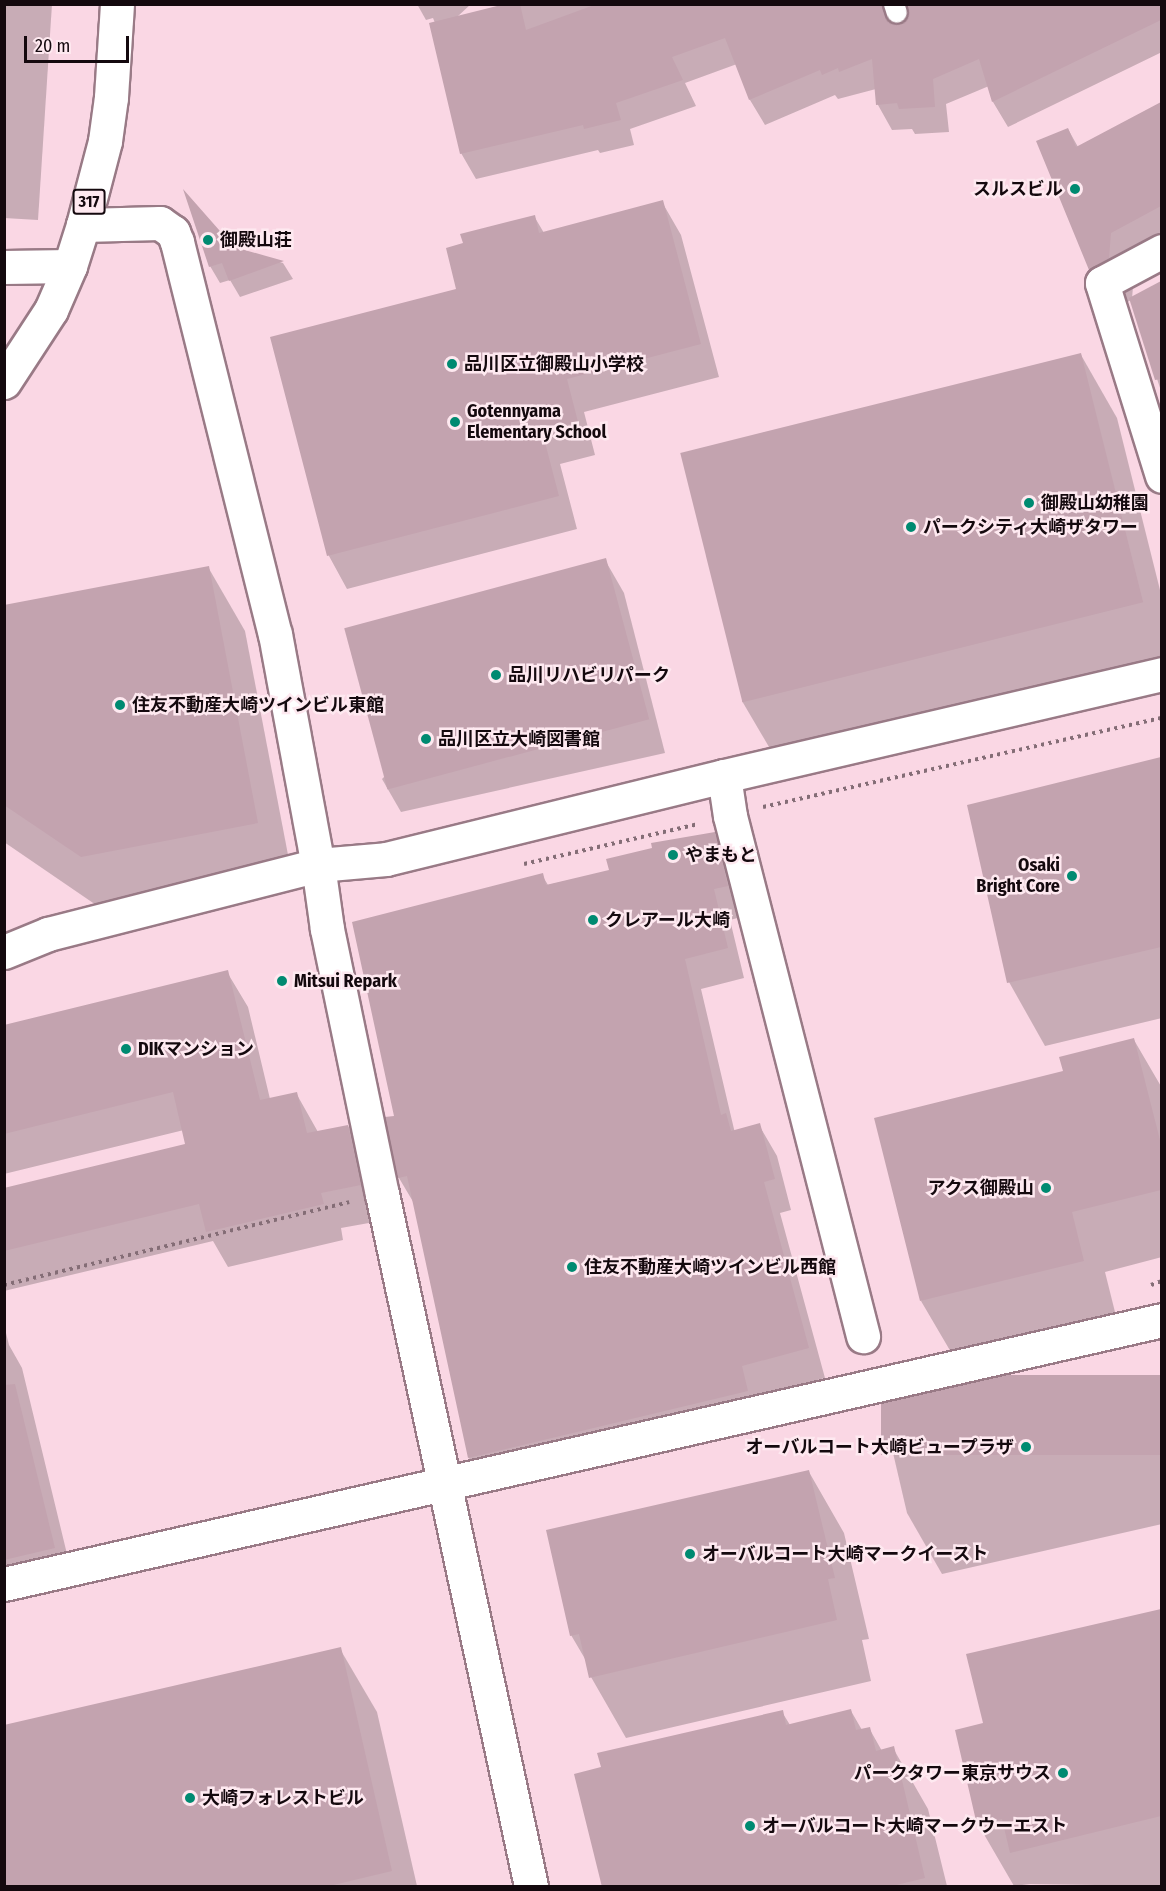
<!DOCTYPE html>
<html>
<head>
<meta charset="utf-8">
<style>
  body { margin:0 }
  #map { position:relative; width:1166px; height:1891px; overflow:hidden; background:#fad7e4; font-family:"Fira Sans Condensed","Noto Sans JP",sans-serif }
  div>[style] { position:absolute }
  .shadow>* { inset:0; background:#0003 }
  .building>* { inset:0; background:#c3a3af; transform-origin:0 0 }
  .path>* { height:4px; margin-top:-2px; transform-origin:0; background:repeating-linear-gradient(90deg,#846d76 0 3px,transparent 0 7.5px) }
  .roads { filter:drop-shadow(2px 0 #997a86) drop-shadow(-2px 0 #997a86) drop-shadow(0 2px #997a86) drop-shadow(0 -2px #997a86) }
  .lane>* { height:20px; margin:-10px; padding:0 10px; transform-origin:10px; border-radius:10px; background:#fff }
  .street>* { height:33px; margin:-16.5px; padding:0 16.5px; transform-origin:16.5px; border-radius:16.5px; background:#fff }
  .secondary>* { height:33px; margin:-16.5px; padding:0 16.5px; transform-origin:16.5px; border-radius:16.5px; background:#fff }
  .primary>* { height:33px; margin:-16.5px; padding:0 16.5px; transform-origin:16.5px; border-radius:16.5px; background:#fff }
  .dots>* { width:16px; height:16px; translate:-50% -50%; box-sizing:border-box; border:3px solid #fee9f0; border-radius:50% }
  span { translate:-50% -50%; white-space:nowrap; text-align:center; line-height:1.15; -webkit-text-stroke:5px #fee9f0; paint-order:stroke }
  .shield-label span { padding:2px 4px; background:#fee9f0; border:2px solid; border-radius:4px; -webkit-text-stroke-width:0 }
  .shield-label { font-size:16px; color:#14090e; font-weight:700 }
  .poi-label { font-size:18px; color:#14090e; font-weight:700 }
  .right { translate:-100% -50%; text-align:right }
  .left { translate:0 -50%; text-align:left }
  .frame { position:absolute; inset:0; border:6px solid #14090e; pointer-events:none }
  .scale { position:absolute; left:24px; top:36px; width:105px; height:27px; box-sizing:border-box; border:3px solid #14090e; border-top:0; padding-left:8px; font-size:18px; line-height:21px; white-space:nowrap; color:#14090e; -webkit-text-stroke:4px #fee9f0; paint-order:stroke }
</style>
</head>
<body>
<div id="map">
  <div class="shadow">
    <div style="clip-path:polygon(4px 4px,52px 4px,38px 220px,4px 218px)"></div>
    <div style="clip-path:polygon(evenodd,417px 4px,471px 4px,457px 17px,512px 4px,1162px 4px,1162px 52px,1008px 127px,993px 102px,989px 86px,946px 104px,949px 132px,915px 134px,912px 129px,892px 130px,878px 105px,876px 89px,838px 99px,835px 95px,765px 125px,750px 100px,737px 64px,685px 83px,696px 106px,630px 129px,634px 145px,600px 153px,598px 150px,476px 179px,461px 153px,435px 23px,433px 18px,426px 20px,417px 4px,904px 18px,909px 18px,900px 27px,898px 26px,904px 18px)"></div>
    <div style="clip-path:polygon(1162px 103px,1162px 260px,1134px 274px,1132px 299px,1162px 283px,1162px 394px,1131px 300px,1114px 310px,1090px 270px,1038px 141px,1068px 129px,1078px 147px)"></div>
    <div style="clip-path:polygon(662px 202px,681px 235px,719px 377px,584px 412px,595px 455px,560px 464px,577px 529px,347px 589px,329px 556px,272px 338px,458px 290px,534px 216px,544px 233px)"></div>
    <div style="clip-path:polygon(233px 248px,283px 263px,293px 279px,240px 297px,230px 280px,220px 283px,210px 266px)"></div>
    <div style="clip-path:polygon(1081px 355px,1117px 418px,1162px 598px,1162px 670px,779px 764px,742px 701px)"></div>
    <div style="clip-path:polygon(605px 560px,624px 593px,665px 753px,401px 812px,382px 779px)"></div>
    <div style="clip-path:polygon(208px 567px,245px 631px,294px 886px,118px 920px,4px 842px,4px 607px)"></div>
    <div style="clip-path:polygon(1162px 759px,1162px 1018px,1045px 1046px,1009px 982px,969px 806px)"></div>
    <div style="clip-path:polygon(714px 833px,731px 864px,745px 916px,730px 920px,744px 978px,701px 989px,734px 1129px,735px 1132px,759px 1125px,777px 1156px,791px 1210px,780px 1213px,825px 1378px,758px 1396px,486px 1488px,469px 1458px,415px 1205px,399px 1178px,396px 1117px,542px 875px,548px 885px,610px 871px)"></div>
    <div style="clip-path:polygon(227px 972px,248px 1007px,270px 1099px,296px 1093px,318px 1132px,348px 1126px,368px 1162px,380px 1221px,341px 1228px,343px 1240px,228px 1267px,213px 1241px,4px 1291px,4px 1190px,187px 1145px,184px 1130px,4px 1174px,4px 1026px)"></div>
    <div style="clip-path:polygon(1134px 1040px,1162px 1088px,1162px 1257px,1105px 1272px,1117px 1320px,955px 1359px,921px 1301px,1064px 1072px)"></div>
    <div style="clip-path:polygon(4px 1325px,9px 1345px,22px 1368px,74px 1583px,4px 1600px)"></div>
    <div style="clip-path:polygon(1162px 1375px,1162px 1524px,942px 1574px,907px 1513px,890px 1440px)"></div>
    <div style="clip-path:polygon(809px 1472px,844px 1533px,869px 1639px,862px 1640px,871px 1681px,626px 1738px,591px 1677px,588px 1664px,571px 1635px)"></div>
    <div style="clip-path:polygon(1157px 1611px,1162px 1612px,1162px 1886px,1030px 1884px,1014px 1886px,978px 1824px,985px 1725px)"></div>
    <div style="clip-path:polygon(340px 1649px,377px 1712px,417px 1886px,4px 1886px)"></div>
    <div style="clip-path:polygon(851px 1711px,862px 1730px,869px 1728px,882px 1751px,893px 1748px,928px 1809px,947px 1886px,603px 1886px,782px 1712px,790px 1725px)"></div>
  </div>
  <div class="building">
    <div style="clip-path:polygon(505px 4px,520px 4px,526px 30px,597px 4px,882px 4px,886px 17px,895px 25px,906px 20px,909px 15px,907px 4px,1161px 4px,1161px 20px,992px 102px,979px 59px,933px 79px,935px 107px,899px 109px,897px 103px,876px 105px,872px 59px,839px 72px,838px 68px,822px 75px,820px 70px,749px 100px,725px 38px,672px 57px,683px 80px,616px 103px,621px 120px,584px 129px,583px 125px,460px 154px,429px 23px)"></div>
    <div style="clip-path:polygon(1161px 102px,1161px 206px,1111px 233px,1109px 258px,1089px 270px,1036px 141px,1068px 128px,1076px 147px)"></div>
    <div style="clip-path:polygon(183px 189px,234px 247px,284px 261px,229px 281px,222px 263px,209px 267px)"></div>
    <div style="clip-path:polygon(663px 200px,701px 344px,567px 379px,578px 422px,542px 431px,559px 496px,327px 556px,270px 337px,456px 289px,446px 248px,463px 243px,460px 234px,535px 215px,539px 233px)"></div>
    <div style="clip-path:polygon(1161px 281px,1161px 379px,1155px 380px,1129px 298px)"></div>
    <div style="left:1081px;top:353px;width:257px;height:413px;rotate:76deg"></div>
    <div style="left:606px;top:558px;width:167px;height:271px;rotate:75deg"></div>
    <div style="clip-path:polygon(209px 566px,258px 823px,81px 857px,4px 805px,4px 605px)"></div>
    <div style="clip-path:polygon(1161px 757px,1161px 947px,1007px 983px,967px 805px)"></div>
    <div style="clip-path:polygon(715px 832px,728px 886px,714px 889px,728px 948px,685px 959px,721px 1115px,726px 1113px,731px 1131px,760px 1123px,775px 1179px,764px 1182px,809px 1348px,742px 1366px,748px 1391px,468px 1458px,407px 1176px,398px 1178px,385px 1117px,394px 1116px,352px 922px,543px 873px,546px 885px,609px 870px,606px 859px,652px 848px,651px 843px)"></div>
    <div style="clip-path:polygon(228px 970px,260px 1100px,297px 1092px,307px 1133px,348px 1125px,361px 1185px,321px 1193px,324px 1204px,206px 1232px,199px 1204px,4px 1251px,4px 1188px,185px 1144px,173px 1092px,4px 1134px,4px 1025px)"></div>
    <div style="clip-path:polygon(1134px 1038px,1161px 1144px,1161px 1190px,1072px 1212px,1084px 1261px,920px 1301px,874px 1118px,1063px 1071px,1059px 1057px)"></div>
    <div style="left:1161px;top:1375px;width:80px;height:280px;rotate:90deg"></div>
    <div style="clip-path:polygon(15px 1384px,55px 1548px,4px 1560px,4px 1385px)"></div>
    <div style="clip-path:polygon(809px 1470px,835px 1578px,828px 1579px,837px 1620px,589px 1678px,579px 1634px,570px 1636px,546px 1530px)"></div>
    <div style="clip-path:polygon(1161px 1609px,1161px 1816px,1010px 1853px,1002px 1819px,977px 1825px,955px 1730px,983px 1723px,966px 1654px)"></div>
    <div style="clip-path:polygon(341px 1647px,392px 1871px,325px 1887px,4px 1887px,4px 1725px)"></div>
    <div style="clip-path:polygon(851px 1709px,856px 1730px,870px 1727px,876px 1751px,894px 1746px,925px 1878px,888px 1887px,602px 1887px,574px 1774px,601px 1767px,597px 1753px,783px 1710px,786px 1725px)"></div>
  </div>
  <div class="path">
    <div style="left:763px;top:807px;width:409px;rotate:-12.6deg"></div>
    <div style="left:524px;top:864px;width:179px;rotate:-12.9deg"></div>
    <div style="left:4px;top:1285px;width:355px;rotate:-13.5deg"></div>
    <div style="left:1151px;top:1285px;width:12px;rotate:-20deg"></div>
  </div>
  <div class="roads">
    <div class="lane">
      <div style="left:894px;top:4px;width:9px;rotate:72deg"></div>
    </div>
    <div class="street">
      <div style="left:1162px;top:251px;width:68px;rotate:151.9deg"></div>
      <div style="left:1102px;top:283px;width:202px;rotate:72.7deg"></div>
      <div style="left:4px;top:267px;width:66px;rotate:-0.9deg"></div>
      <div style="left:724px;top:776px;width:40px;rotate:81.5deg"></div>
      <div style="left:730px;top:816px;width:537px;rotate:75.65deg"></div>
      <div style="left:4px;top:952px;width:48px;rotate:-22.2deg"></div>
      <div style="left:48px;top:934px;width:279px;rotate:-14.3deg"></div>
      <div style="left:318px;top:865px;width:65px;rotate:82deg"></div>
      <div style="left:327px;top:929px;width:271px;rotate:78.3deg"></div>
      <div style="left:382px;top:1194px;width:708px;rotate:77.85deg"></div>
      <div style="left:4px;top:1584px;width:1188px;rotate:-12.84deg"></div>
    </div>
    <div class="secondary">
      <div style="left:83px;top:225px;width:77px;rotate:-1.5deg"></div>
      <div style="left:160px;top:223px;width:16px;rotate:35deg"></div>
      <div style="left:173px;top:232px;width:11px;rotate:68deg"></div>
      <div style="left:177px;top:242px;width:404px;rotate:76deg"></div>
      <div style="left:275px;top:634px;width:235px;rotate:79.5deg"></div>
      <div style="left:318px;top:865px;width:68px;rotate:-5deg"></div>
      <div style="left:386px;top:859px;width:348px;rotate:-13.8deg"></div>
      <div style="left:724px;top:776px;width:450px;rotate:-13.1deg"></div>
    </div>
    <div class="primary">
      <div style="left:4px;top:382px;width:86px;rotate:-56.9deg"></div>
      <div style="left:51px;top:310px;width:48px;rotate:-66.6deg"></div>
      <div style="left:70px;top:266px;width:43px;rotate:-72.4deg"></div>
      <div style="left:83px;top:225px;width:87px;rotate:-75.3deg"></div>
      <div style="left:105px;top:141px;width:44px;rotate:-82.2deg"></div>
      <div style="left:111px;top:97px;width:93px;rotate:-86.3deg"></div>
    </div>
  </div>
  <div class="dots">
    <div style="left:1075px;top:189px;background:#008a71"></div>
    <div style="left:208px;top:240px;background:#008a71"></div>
    <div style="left:452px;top:364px;background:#008a71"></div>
    <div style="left:455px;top:422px;background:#008a71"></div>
    <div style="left:1029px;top:503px;background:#008a71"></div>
    <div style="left:911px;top:527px;background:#008a71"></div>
    <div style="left:496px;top:675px;background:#008a71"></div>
    <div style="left:120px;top:705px;background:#008a71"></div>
    <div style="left:426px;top:739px;background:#008a71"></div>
    <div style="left:673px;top:855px;background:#008a71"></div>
    <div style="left:1072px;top:876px;background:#008a71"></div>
    <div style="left:593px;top:920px;background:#008a71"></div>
    <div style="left:282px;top:981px;background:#008a71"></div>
    <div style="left:126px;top:1049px;background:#008a71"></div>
    <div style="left:1046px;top:1188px;background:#008a71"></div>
    <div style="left:572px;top:1267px;background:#008a71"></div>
    <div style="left:1026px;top:1447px;background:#008a71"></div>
    <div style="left:690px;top:1554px;background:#008a71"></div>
    <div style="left:1063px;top:1773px;background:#008a71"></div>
    <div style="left:190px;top:1798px;background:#008a71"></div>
    <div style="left:750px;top:1826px;background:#008a71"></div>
  </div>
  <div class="shield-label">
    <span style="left:89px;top:202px">317</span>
  </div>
  <div class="poi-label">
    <span class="right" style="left:1063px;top:189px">スルスビル</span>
    <span class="left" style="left:220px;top:240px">御殿山荘</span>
    <span class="left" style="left:464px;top:364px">品川区立御殿山小学校</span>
    <span class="left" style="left:467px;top:422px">Gotennyama<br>Elementary School</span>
    <span class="left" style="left:1041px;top:503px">御殿山幼稚園</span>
    <span class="left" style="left:923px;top:527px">パークシティ大崎ザタワー</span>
    <span class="left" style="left:508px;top:675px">品川リハビリパーク</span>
    <span class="left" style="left:132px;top:705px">住友不動産大崎ツインビル東館</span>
    <span class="left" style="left:438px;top:739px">品川区立大崎図書館</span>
    <span class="left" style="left:685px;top:855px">やまもと</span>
    <span class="right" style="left:1060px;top:876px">Osaki<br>Bright Core</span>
    <span class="left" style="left:605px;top:920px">クレアール大崎</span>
    <span class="left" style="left:294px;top:981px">Mitsui Repark</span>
    <span class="left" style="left:138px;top:1049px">DIKマンション</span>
    <span class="right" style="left:1034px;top:1188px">アクス御殿山</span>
    <span class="left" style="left:584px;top:1267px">住友不動産大崎ツインビル西館</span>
    <span class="right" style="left:1014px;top:1447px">オーバルコート大崎ビュープラザ</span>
    <span class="left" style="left:702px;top:1554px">オーバルコート大崎マークイースト</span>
    <span class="right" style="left:1051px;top:1773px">パークタワー東京サウス</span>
    <span class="left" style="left:202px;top:1798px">大崎フォレストビル</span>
    <span class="left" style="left:762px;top:1826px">オーバルコート大崎マークウーエスト</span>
  </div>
  <div class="frame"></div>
  <div class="scale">20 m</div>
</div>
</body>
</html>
